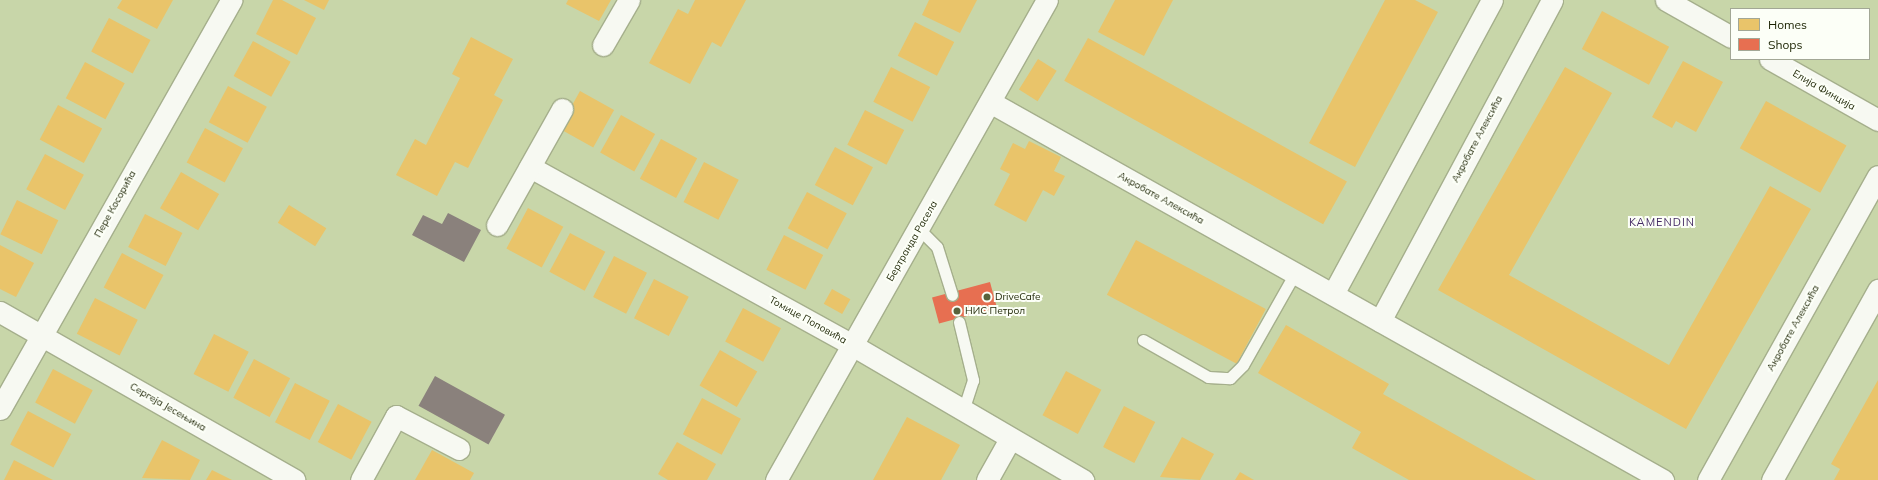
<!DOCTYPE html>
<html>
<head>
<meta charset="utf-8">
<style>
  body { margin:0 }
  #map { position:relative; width:1878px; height:480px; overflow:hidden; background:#c8d6a9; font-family:Mulish,sans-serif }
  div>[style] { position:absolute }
  .homes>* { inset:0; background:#e9c46a; transform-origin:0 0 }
  .shops>* { inset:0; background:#e76f51; transform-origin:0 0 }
  .industry>* { inset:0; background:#8a817c; transform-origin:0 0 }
  .roads { filter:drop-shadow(1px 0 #a5af8c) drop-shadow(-1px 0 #a5af8c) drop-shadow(0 1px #a5af8c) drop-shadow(0 -1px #a5af8c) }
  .lane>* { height:11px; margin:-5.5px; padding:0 5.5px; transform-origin:5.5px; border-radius:5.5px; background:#f7f9f2 }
  .street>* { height:21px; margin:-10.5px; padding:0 10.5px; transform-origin:10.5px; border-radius:10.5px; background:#f7f9f2 }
  .dots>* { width:11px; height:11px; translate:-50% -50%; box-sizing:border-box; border:2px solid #fcfff7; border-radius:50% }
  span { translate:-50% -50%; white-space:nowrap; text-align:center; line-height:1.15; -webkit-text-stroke:4px #fcfff7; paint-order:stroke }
  .street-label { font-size:10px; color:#1b2302 }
  .poi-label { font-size:10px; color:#1b2302 }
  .left { translate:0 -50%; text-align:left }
  .neighbourhood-label { font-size:11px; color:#432963; letter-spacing:1px }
  .legend { position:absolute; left:1730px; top:8px; width:140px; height:52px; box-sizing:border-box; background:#fcfff7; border:1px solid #a2a795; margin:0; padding:5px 7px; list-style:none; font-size:12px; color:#1b2302 }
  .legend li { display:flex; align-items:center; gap:8px; height:20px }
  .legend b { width:20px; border:1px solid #a2a795 }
</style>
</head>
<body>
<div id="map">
  <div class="homes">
    <div style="clip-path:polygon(122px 0,173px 0,157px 29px,117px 8px)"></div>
    <div style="clip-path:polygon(273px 0,282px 0,316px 18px,297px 55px,256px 34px)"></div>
    <div style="clip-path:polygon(304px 0,329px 0,324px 10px)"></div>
    <div style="clip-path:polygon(568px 0,611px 0,599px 21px,566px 4px)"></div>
    <div style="clip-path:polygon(695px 0,746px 0,721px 47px,712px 42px,690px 84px,649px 63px,678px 9px,688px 14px)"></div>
    <div style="clip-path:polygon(929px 0,977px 0,960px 33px,922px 15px)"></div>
    <div style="clip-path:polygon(1115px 0,1173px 0,1144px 56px,1098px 32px)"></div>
    <div style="clip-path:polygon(1385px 0,1415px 0,1438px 12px,1355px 167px,1309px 143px)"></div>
    <div style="left:1602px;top:11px;width:76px;height:43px;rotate:28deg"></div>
    <div style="left:109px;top:18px;width:47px;height:38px;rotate:28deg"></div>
    <div style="left:915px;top:22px;width:44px;height:38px;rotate:27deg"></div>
    <div style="clip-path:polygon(471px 37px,513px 59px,494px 95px,503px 100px,468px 168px,455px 162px,437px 196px,396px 175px,415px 139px,426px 145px,460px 78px,452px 74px)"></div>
    <div style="left:1088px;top:38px;width:296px;height:49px;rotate:29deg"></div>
    <div style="left:253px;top:41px;width:43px;height:40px;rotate:29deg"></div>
    <div style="left:1038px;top:59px;width:22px;height:36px;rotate:32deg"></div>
    <div style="clip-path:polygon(1683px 61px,1723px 82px,1696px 132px,1676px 121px,1672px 128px,1652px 117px)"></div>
    <div style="left:85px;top:62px;width:45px;height:41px;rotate:28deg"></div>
    <div style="left:891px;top:67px;width:44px;height:39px;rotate:27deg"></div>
    <div style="clip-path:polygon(1565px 67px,1612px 93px,1509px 275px,1669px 365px,1770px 186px,1811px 209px,1686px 429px,1438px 290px)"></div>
    <div style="left:228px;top:86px;width:44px;height:41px;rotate:28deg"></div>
    <div style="left:580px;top:91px;width:39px;height:43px;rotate:29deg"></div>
    <div style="left:1766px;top:101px;width:92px;height:54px;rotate:29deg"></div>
    <div style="left:58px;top:105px;width:50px;height:39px;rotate:28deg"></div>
    <div style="left:865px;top:110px;width:44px;height:39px;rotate:27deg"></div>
    <div style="left:621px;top:115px;width:39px;height:43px;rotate:29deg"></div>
    <div style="left:205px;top:128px;width:43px;height:39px;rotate:28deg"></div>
    <div style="left:661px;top:139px;width:41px;height:45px;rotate:28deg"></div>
    <div style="clip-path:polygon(1029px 141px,1061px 157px,1054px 171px,1065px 176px,1054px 196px,1043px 190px,1026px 222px,994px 205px,1010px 174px,1000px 169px,1013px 143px,1025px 149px)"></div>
    <div style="left:835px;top:147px;width:43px;height:43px;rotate:28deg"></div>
    <div style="left:45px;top:154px;width:44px;height:40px;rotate:28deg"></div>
    <div style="left:704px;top:162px;width:39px;height:45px;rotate:27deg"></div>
    <div style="left:181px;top:172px;width:44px;height:42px;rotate:30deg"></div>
    <div style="left:807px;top:192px;width:45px;height:41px;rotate:28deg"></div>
    <div style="left:17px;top:200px;width:46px;height:38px;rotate:26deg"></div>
    <div style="left:289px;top:205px;width:44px;height:21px;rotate:32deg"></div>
    <div style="left:528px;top:208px;width:40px;height:46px;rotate:28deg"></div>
    <div style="left:145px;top:214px;width:42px;height:37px;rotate:27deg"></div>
    <div style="left:570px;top:233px;width:40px;height:44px;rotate:28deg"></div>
    <div style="left:784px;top:235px;width:44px;height:39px;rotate:27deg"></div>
    <div style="left:1136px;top:240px;width:147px;height:62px;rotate:28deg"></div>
    <div style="clip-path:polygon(0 245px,34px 263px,16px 297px,0 289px)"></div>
    <div style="left:122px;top:253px;width:47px;height:39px;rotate:28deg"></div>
    <div style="left:614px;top:256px;width:37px;height:46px;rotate:27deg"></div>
    <div style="left:654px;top:279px;width:39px;height:44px;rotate:27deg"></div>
    <div style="left:832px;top:289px;width:21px;height:17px;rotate:29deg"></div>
    <div style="left:95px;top:298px;width:48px;height:40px;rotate:27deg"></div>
    <div style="left:743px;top:308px;width:43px;height:38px;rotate:28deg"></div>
    <div style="clip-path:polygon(1286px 325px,1389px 384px,1383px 394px,1536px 480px,1409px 480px,1352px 448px,1361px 432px,1258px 373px)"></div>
    <div style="left:214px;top:334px;width:39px;height:45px;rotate:27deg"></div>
    <div style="left:720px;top:350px;width:43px;height:41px;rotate:30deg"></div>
    <div style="left:254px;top:359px;width:41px;height:44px;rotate:28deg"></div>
    <div style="left:53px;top:369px;width:45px;height:38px;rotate:28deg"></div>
    <div style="left:1066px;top:371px;width:40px;height:50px;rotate:28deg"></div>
    <div style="clip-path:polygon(1878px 380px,1878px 480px,1834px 480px,1840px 469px,1831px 464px)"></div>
    <div style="left:295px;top:383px;width:39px;height:44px;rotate:27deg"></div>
    <div style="left:702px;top:398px;width:44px;height:41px;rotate:28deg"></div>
    <div style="left:338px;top:404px;width:38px;height:43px;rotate:28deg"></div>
    <div style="left:1124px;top:406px;width:35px;height:46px;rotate:27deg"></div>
    <div style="left:28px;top:411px;width:49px;height:38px;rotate:28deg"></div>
    <div style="clip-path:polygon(907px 417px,960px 445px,941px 480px,873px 480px)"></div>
    <div style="clip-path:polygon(1182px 437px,1214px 454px,1200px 480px,1160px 477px)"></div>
    <div style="clip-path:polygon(162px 440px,200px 460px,190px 480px,142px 478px)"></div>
    <div style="clip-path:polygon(677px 442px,716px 464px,707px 480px,668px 480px,658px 474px)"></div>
    <div style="clip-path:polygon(432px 450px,474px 473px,470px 480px,415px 480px)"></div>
    <div style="clip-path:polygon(14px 460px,53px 480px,4px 480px)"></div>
    <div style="clip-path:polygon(212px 470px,232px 480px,206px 480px)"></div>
    <div style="clip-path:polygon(1240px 472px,1254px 480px,1235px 480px)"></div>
  </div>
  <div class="shops">
    <div style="left:990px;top:282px;width:27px;height:60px;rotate:75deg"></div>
  </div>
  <div class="industry">
    <div style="clip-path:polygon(448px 213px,481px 230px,464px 262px,412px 235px,423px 215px,442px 224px)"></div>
    <div style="left:435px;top:376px;width:80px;height:34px;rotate:29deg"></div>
  </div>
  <div class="roads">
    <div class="lane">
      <div style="left:919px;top:229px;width:25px;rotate:45deg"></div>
      <div style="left:937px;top:247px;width:50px;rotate:72.6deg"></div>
      <div style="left:959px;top:322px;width:60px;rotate:76.4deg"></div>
      <div style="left:973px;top:380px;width:33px;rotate:108deg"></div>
      <div style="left:1143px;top:340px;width:75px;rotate:29.6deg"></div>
      <div style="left:1208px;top:377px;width:22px;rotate:3deg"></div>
      <div style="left:1230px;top:378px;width:18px;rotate:-45deg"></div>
      <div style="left:1243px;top:365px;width:106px;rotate:-60.5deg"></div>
    </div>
    <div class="street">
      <div style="left:1666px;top:0;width:75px;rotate:29.6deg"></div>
      <div style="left:603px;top:45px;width:52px;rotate:-60deg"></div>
      <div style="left:1770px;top:59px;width:124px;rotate:29.5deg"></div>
      <div style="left:990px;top:102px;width:772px;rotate:29.32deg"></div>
      <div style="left:530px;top:167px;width:368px;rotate:28.9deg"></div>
      <div style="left:852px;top:345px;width:268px;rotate:30.3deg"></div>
      <div style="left:497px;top:225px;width:133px;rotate:-60.7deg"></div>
      <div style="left:1333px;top:294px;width:334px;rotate:-61.6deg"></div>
      <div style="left:0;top:312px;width:339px;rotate:29.7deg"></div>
      <div style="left:1380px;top:321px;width:364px;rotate:-61.8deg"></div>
      <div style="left:0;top:409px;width:470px;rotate:-60.5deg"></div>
      <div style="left:361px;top:480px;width:73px;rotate:-61.3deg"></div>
      <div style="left:396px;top:416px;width:71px;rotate:27.6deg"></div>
      <div style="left:776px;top:480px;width:551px;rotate:-60.55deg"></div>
      <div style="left:987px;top:480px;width:47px;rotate:-60.7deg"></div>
      <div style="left:1708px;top:480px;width:348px;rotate:-60.8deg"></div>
      <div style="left:1772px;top:480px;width:218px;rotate:-60.8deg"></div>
    </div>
  </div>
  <div class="dots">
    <div style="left:987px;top:297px;background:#58623c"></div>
    <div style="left:957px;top:311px;background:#58623c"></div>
  </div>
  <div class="street-label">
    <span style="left:1824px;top:90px;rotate:30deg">Елија Финција</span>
    <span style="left:1477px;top:139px;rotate:-62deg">Акробате Алексића</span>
    <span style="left:1161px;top:198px;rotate:29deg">Акробате Алексића</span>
    <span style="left:115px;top:204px;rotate:-61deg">Пере Косорића</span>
    <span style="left:912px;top:241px;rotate:-60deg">Бертранда Расела</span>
    <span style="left:808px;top:320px;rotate:29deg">Томице Поповића</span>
    <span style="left:1793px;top:328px;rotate:-61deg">Акробате Алексића</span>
    <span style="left:168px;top:407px;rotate:30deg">Сергеја Јесењина</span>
  </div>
  <div class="poi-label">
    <span class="left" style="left:995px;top:297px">DriveCafe</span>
    <span class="left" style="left:965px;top:311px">НИС Петрол</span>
  </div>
  <div class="neighbourhood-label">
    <span style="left:1662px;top:222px">KAMENDIN</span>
  </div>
  <ul class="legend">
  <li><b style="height:11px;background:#e9c46a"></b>Homes</li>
  <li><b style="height:11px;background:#e76f51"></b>Shops</li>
  </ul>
</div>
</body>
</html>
